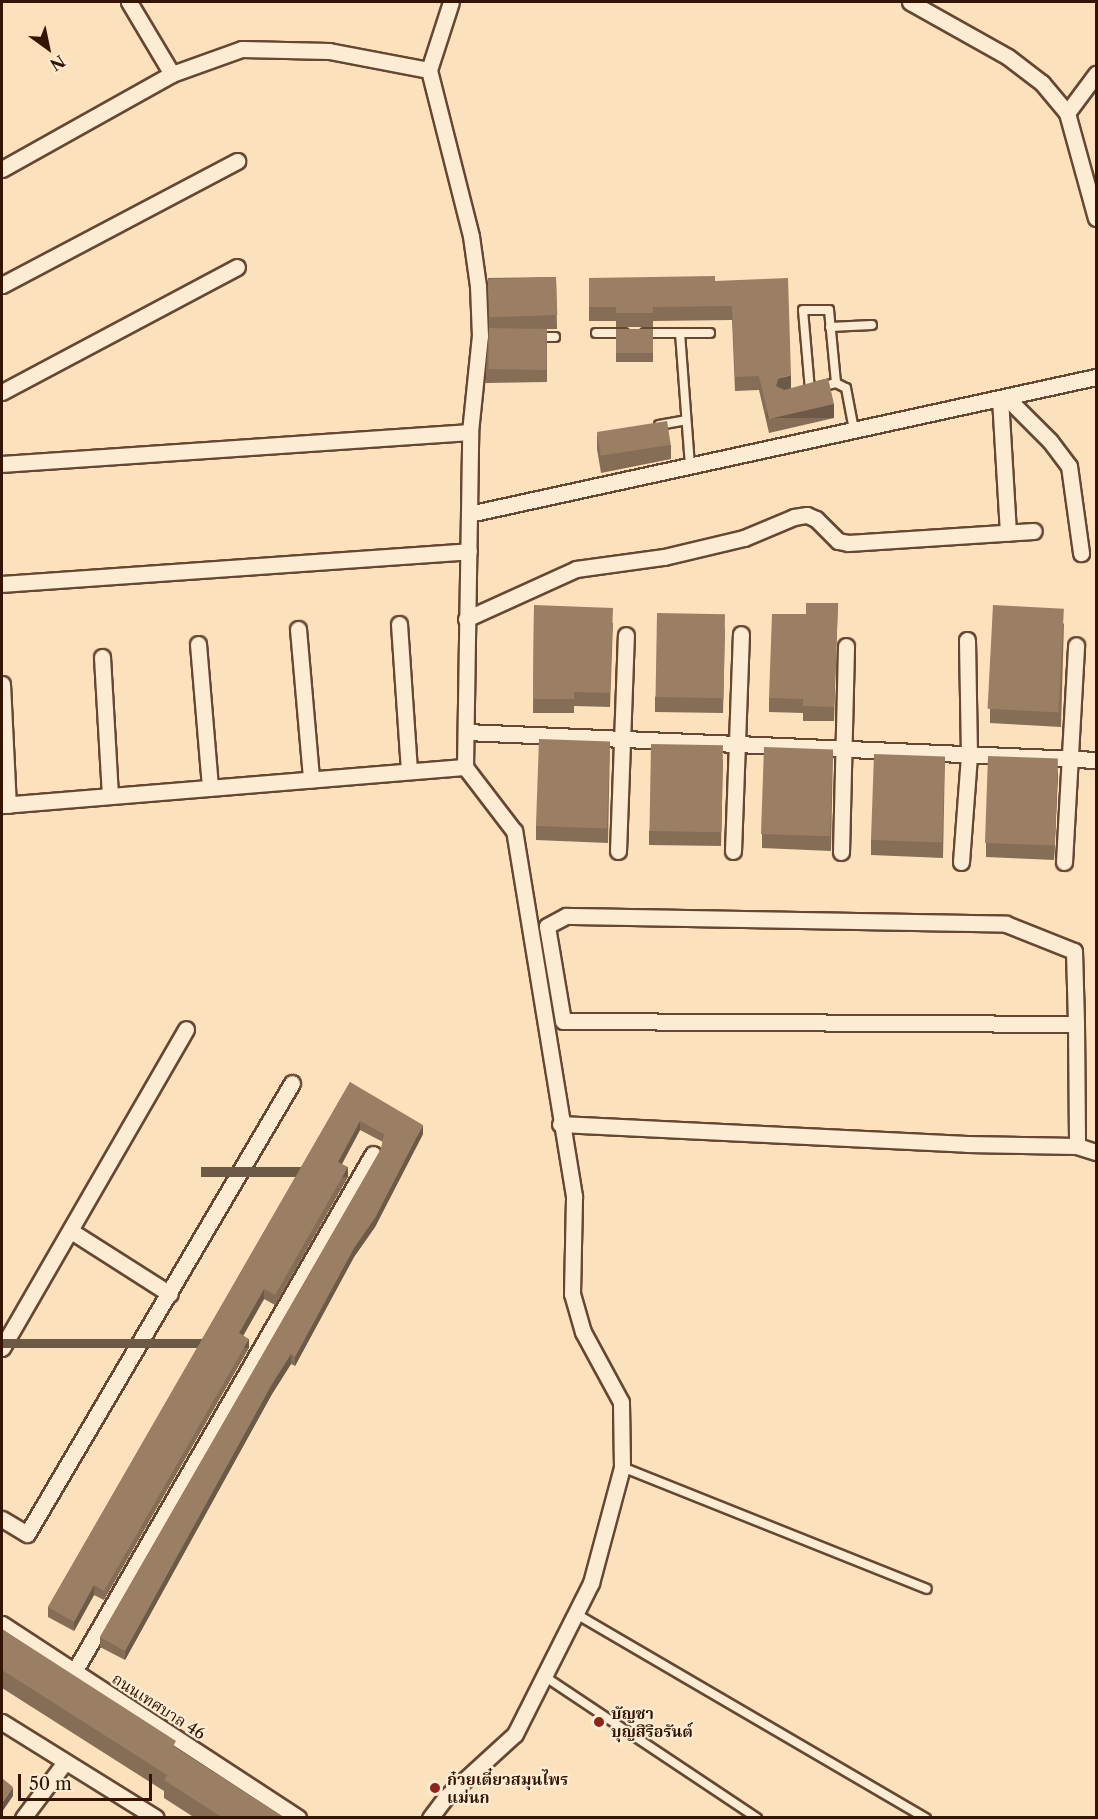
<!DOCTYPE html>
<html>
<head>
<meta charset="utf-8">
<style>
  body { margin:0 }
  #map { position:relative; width:1098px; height:1819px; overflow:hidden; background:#fbe2bd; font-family:"Libre Caslon Text","Noto Serif Thai",serif }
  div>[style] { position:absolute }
  .roads { filter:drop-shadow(2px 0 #664832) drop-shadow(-2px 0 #664832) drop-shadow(0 2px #664832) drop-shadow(0 -2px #664832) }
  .lane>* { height:8px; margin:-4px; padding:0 4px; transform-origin:4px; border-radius:4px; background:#fcecd4 }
  .street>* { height:15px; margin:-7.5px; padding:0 7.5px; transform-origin:7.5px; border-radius:7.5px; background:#fcecd4 }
  .wall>* { inset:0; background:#856d56; transform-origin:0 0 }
  .shaded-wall>* { inset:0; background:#6c5946; transform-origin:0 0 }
  .building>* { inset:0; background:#9b7f64; transform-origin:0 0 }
  .dots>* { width:16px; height:16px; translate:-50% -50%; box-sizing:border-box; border:3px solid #fcecd4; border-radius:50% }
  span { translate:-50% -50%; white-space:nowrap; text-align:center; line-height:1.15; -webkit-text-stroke:4.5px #fcecd4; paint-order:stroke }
  .street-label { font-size:16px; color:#341403 }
  .poi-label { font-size:16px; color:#341403; font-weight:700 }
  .left { translate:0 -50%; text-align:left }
  .frame { position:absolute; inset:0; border:3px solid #341403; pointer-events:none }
  .north { position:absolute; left:18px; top:18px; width:60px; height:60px; -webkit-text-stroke:4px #fcecd4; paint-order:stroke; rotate:147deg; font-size:16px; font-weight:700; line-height:24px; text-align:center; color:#341403 }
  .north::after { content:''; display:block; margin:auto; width:21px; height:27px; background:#341403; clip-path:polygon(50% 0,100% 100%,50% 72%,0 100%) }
  .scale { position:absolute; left:18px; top:1774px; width:134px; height:27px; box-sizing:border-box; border:3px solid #341403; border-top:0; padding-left:8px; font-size:18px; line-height:21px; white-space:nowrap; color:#341403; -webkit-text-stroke:4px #fcecd4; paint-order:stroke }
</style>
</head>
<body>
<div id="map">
  <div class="roads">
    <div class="lane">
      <div style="left:830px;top:327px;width:42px;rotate:-2.7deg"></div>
      <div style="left:596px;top:333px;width:28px"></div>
      <div style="left:645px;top:333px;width:65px"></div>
      <div style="left:680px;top:333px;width:133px;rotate:85.7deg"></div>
      <div style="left:539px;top:337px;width:16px"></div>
      <div style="left:820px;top:387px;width:16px;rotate:-14deg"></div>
      <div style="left:836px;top:383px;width:11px;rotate:27deg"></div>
      <div style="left:846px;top:388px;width:43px;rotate:79.2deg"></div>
      <div style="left:810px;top:390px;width:80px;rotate:-95deg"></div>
      <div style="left:803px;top:310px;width:26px"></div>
      <div style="left:829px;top:310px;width:73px;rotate:84.5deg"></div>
      <div style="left:659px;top:425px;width:27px;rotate:-10deg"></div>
      <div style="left:622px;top:1467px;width:328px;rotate:21.8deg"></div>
      <div style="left:578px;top:1615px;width:403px;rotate:30.3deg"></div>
      <div style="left:544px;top:1676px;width:256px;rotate:33.7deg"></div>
    </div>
    <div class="street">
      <div style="left:129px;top:2px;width:84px;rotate:59.2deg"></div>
      <div style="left:910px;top:2px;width:112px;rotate:29.3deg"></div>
      <div style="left:1008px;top:57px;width:43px;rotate:37.4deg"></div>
      <div style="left:1042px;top:83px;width:39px;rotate:50deg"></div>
      <div style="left:1067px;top:113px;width:109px;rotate:74.6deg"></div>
      <div style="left:1067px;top:113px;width:49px;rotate:-53.4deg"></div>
      <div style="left:2px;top:169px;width:195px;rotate:-29.2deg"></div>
      <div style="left:172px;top:74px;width:74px;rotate:-19.7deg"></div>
      <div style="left:242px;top:49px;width:87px;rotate:1.3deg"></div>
      <div style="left:329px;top:51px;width:102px;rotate:10.8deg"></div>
      <div style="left:2px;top:285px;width:266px;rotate:-27.8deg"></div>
      <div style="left:2px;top:392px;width:266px;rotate:-28deg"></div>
      <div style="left:1006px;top:397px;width:62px;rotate:45deg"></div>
      <div style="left:1050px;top:441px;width:31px;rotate:53deg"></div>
      <div style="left:1069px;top:466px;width:88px;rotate:82.1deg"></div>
      <div style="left:1000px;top:398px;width:135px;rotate:86.6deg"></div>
      <div style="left:2px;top:464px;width:469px;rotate:-3.9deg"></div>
      <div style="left:469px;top:514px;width:642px;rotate:-12.33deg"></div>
      <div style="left:2px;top:584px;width:468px;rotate:-4deg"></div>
      <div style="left:466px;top:619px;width:121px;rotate:-24.4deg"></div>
      <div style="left:576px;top:569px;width:89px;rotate:-7.8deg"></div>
      <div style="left:664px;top:557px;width:82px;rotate:-13.4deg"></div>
      <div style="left:744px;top:538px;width:54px;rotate:-22.8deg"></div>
      <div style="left:794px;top:517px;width:13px;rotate:-9deg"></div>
      <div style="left:807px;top:515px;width:10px;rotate:24deg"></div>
      <div style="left:816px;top:519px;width:31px;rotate:45deg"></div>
      <div style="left:838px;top:541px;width:10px;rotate:11deg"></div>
      <div style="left:848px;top:543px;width:186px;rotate:-3.7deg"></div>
      <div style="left:399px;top:624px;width:147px;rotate:86.1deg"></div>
      <div style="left:298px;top:629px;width:151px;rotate:85deg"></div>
      <div style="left:198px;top:644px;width:144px;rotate:85.2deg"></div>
      <div style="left:102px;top:657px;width:139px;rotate:86.7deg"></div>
      <div style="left:2px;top:684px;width:121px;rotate:87.2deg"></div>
      <div style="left:466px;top:732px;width:631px;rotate:2.54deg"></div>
      <div style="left:2px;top:805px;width:465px;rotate:-4.7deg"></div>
      <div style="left:618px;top:851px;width:216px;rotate:-87.9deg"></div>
      <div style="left:733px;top:851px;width:217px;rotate:-87.9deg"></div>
      <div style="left:841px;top:852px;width:206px;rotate:-88.6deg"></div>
      <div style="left:961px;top:862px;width:107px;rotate:-85.7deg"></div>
      <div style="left:969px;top:755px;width:115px;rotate:-91deg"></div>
      <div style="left:1064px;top:862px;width:217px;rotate:-86.8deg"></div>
      <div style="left:1076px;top:1024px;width:513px;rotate:-179.66deg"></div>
      <div style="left:563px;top:1021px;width:96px;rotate:-99.6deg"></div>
      <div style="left:547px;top:926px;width:21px;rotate:-28deg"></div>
      <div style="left:566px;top:916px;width:440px;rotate:1deg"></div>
      <div style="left:1006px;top:924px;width:73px;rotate:21.7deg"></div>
      <div style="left:1074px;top:951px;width:73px;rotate:88.4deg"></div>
      <div style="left:1076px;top:1024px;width:122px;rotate:89.5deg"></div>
      <div style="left:560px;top:1124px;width:407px;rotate:2.8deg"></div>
      <div style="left:967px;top:1144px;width:110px;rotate:1deg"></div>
      <div style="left:1077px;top:1146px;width:20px;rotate:18deg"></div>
      <div style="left:71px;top:1231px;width:117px;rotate:32.5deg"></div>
      <div style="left:2px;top:1348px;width:368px;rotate:-60deg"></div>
      <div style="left:2px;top:1519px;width:29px;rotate:31deg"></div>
      <div style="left:27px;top:1534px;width:523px;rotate:-59.56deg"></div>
      <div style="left:2px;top:1624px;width:354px;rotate:33.2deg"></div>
      <div style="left:74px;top:1672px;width:598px;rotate:-60.01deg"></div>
      <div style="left:2px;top:1722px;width:181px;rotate:31.9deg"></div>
      <div style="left:23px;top:1818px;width:70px;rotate:-53.1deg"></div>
      <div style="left:430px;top:1818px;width:26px;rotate:-53deg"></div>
      <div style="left:446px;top:1797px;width:93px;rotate:-42.4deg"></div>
      <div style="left:515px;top:1734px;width:169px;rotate:-63.3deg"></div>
      <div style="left:591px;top:1583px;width:120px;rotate:-75deg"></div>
      <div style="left:622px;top:1467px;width:65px;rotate:-90.9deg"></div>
      <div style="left:621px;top:1402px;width:80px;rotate:-118.5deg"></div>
      <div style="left:583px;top:1332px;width:40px;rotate:-106deg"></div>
      <div style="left:572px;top:1294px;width:98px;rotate:-88.8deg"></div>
      <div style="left:574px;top:1196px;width:370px;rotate:-99.3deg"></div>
      <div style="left:514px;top:831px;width:81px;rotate:-127.4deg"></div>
      <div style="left:465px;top:767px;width:335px;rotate:-89.1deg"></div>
      <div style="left:470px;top:432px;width:97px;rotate:-84.1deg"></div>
      <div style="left:480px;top:336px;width:50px;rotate:-92.3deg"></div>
      <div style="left:478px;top:286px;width:50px;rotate:-98deg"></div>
      <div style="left:471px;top:236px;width:171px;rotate:-104.2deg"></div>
      <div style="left:429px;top:70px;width:71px;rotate:-72.1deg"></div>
    </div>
  </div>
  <div class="wall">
    <div style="clip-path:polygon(556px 277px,557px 329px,547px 329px,547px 382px,486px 383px,486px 369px,489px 328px,488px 278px)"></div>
    <div style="clip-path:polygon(589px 278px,715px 281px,791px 388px,834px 418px,769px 433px,759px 390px,735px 391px,732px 320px,653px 321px,653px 327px,616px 327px,616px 321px,589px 321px)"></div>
    <div style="left:616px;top:329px;width:37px;height:33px"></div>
    <div style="clip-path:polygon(597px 435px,671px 445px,671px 459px,601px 473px,597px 449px)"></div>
    <div style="clip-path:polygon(838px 603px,834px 721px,803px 721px,803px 713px,769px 712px,769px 698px)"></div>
    <div style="clip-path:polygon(534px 605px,613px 623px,610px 707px,574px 706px,574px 713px,533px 713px)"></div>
    <div style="clip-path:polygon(1064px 623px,1061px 727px,990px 723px,990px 709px)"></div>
    <div style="clip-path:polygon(725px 628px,723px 713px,655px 712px,655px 697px)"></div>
    <div style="clip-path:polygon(610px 742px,608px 843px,536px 840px,536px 826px)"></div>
    <div style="clip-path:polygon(833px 750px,831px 851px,762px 848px,762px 834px)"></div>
    <div style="clip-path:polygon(945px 757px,943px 858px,871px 855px,871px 840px)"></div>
    <div style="clip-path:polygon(723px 759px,721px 846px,649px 845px,649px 831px)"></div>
    <div style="clip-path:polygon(1058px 773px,1054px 860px,986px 857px,986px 843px)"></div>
    <div style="clip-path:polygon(350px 1082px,423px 1134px,375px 1227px,354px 1257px,295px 1366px,291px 1364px,272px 1394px,125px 1660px,100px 1647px,100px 1637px,381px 1149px,383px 1142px,360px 1130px,342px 1164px,348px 1177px,275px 1305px,264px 1299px,243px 1336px,249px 1348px,104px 1600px,94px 1595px,74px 1631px,48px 1617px,48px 1607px)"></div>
    <div style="clip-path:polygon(2px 1629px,176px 1747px,285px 1818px,195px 1818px,164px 1798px,164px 1791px,2px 1688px)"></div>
  </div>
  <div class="shaded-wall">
    <div style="clip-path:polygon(791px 375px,791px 389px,778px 393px,776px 386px,778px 379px)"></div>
    <div style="left:834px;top:404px;width:14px;height:67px;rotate:90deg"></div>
    <div style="clip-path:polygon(1058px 759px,1058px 773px,1054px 860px,1054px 846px)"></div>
    <div style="clip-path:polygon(360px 1121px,360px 1130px,338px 1171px,338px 1162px)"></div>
    <div style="clip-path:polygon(423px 1125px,423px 1134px,375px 1227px,354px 1257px,295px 1366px,295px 1357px,354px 1248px)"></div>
    <div style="left:348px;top:1167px;width:10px;height:147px;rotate:90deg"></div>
    <div style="clip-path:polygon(264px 1289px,264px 1299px,239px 1343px,239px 1333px)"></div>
    <div style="left:249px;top:1339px;width:9px;height:291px;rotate:90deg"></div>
    <div style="clip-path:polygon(291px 1354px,291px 1364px,272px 1394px,125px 1660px,125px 1651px,272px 1384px)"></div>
    <div style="clip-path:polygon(94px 1585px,94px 1595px,74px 1631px,74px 1622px)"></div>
    <div style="clip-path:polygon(13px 1787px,13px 1796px,2px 1812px,2px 1803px)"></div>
  </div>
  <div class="building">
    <div style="clip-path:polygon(715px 276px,715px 281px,788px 278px,791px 375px,778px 379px,776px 386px,784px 390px,828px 378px,834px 404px,769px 419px,759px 376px,735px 377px,732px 306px,653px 307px,653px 313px,616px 313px,616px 307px,589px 307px,589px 278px)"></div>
    <div style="left:556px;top:277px;width:38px;height:68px;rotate:88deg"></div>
    <div style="left:489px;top:328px;width:58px;height:41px;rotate:1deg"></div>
    <div style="left:616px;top:329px;width:37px;height:24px"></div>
    <div style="left:667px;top:421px;width:24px;height:71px;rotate:81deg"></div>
    <div style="clip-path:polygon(806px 603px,838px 603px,834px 707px,803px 706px,803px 699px,769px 698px,772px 614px,806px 614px)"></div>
    <div style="clip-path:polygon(534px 605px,613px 608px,610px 693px,574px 692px,574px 699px,533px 699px)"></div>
    <div style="left:993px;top:605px;width:71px;height:104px;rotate:3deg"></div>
    <div style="left:657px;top:613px;width:68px;height:84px;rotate:1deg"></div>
    <div style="left:539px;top:739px;width:71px;height:87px;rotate:2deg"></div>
    <div style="left:651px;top:744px;width:72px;height:87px;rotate:1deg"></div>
    <div style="left:764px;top:747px;width:69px;height:87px;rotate:2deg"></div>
    <div style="left:874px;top:754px;width:71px;height:86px;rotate:2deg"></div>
    <div style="left:988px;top:756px;width:70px;height:87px;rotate:2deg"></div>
    <div style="clip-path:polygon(350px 1082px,423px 1125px,375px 1218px,354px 1248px,295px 1357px,291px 1354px,272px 1384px,125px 1651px,100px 1637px,381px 1149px,384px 1134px,360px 1121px,338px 1162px,348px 1167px,275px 1295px,264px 1289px,239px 1333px,249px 1339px,104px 1591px,94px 1585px,74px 1622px,48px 1607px)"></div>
    <div style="clip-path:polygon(2px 1629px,176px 1741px,173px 1746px,285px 1818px,223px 1818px,164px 1780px,167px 1775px,2px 1670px)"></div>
    <div style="clip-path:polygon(2px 1778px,13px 1787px,2px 1803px)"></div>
  </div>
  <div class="dots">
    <div style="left:599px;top:1722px;background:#8f2418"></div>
    <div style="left:435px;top:1788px;background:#8f2418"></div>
  </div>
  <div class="street-label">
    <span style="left:159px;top:1706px;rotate:33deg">ถนนเทศบาล 46</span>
  </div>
  <div class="poi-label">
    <span class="left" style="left:611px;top:1722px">บัญชา<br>บุญสิริอรันต์</span>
    <span class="left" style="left:447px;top:1788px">ก๋วยเตี๋ยวสมุนไพร<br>แม่นก</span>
  </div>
  <div class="frame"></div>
  <div class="north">N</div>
  <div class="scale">50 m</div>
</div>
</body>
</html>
